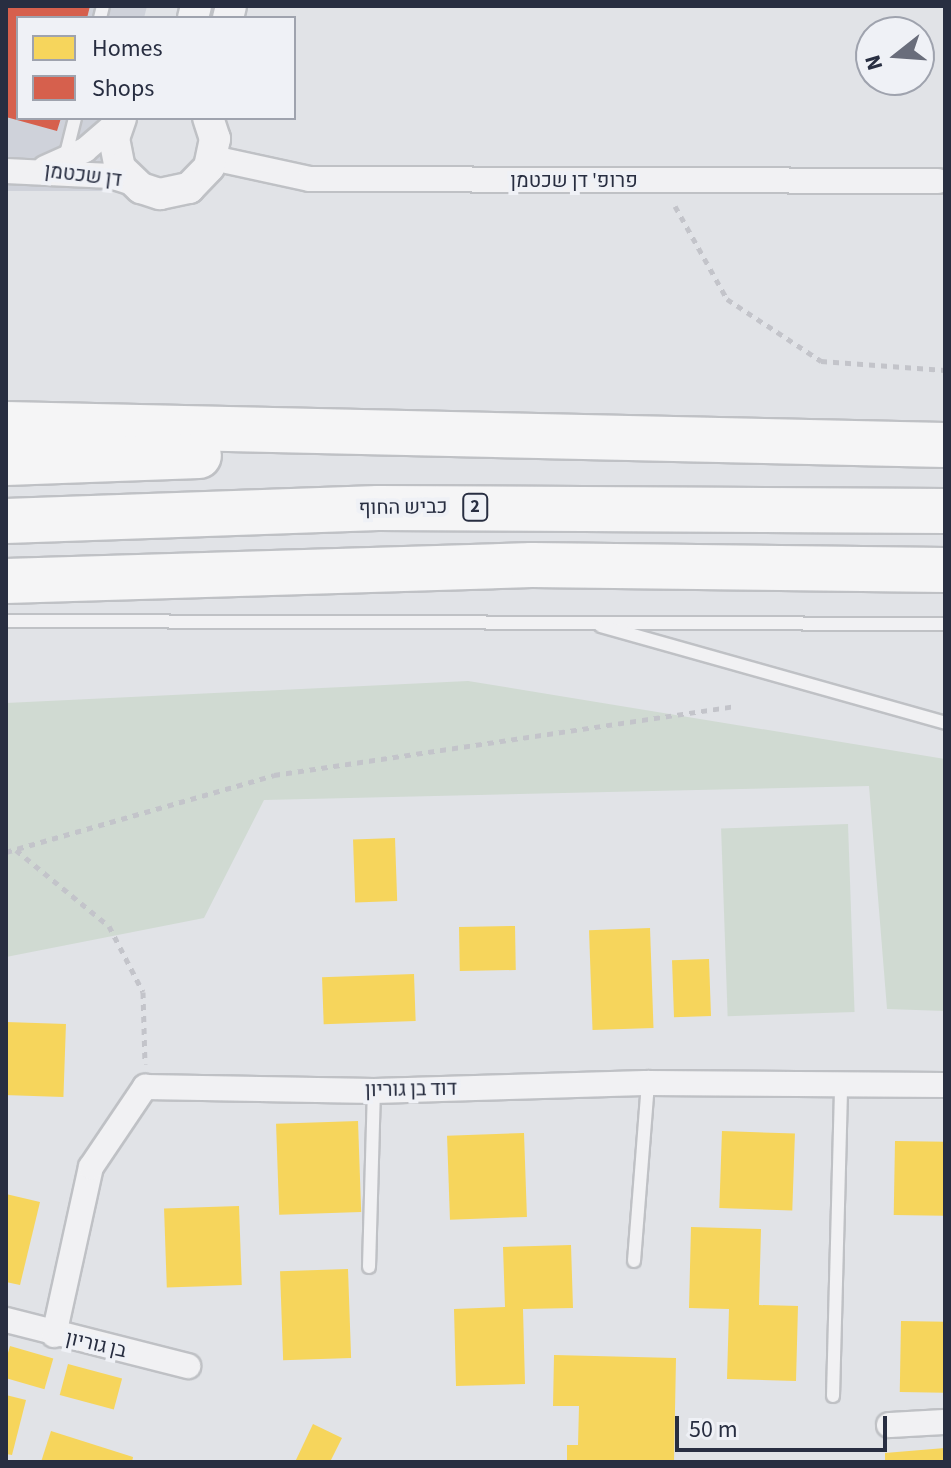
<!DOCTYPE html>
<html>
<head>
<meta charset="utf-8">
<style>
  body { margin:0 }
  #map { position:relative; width:951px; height:1468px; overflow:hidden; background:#e1e3e7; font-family:"Source Sans 3",Heebo,sans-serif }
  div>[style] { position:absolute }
  .built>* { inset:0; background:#cfd2da }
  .green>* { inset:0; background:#d0dad2; transform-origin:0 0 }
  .homes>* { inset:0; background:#f6d55c; transform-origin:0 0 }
  .shops>* { inset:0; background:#d6604d }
  .path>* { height:5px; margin-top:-2.5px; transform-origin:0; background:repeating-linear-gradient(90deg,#c3c4ca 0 6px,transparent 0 12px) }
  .roads { filter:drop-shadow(2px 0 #bfc1c5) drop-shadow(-2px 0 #bfc1c5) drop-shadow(0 2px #bfc1c5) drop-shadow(0 -2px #bfc1c5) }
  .service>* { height:12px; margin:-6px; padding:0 6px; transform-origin:6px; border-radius:6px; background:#f1f1f3 }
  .minor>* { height:24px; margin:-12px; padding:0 12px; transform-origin:12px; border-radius:12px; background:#f1f1f3 }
  .tertiary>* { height:30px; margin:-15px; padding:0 15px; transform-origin:15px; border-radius:15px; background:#f1f1f3 }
  .motorway>* { height:44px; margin:-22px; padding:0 22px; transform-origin:22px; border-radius:22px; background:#f5f5f6 }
  span { translate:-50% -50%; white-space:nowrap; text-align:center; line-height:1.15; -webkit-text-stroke:8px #eff1f6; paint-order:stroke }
  .shield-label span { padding:2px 6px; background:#eff1f6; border:2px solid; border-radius:6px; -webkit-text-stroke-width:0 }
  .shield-label { font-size:18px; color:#282e41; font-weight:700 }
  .street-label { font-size:20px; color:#282e41 }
  .frame { position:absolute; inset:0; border:8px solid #282e41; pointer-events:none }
  .legend { position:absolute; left:16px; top:16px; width:280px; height:104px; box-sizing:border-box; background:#eff1f6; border:2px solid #9fa3ae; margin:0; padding:10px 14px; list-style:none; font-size:24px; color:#282e41 }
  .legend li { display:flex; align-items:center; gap:16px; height:40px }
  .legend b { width:40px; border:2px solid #9fa3ae }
  .north { position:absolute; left:855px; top:16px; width:80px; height:80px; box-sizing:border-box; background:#eff1f6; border:2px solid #9fa3ae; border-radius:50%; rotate:253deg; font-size:22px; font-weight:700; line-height:32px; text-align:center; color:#282e41 }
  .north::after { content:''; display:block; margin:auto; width:28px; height:36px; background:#696d7b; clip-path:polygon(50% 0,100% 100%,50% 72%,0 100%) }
  .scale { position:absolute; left:675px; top:1416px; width:212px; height:36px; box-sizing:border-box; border:4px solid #282e41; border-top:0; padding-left:10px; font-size:24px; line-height:28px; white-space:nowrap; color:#282e41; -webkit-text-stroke:6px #eff1f6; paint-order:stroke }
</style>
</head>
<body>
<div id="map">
  <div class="built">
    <div style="clip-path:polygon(6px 6px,147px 6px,144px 18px,18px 18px,18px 118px,120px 118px,105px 191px,6px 191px)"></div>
  </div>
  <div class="green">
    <div style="clip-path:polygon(468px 681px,945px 759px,945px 1011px,887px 1009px,869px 786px,264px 800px,204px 918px,6px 957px,6px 703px)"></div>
    <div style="left:848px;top:824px;width:188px;height:127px;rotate:88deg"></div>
  </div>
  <div class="homes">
    <div style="left:395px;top:838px;width:63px;height:42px;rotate:88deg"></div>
    <div style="left:515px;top:926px;width:44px;height:56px;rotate:89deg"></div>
    <div style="left:650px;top:928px;width:100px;height:61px;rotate:88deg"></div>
    <div style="left:709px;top:959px;width:57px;height:37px;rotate:88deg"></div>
    <div style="left:414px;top:974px;width:47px;height:92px;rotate:88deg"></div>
    <div style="left:6px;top:1022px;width:60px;height:73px;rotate:2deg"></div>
    <div style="left:358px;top:1121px;width:91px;height:82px;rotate:88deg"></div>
    <div style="left:722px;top:1131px;width:73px;height:77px;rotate:2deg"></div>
    <div style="left:524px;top:1133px;width:84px;height:77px;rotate:88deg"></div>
    <div style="left:895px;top:1141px;width:50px;height:74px;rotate:1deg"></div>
    <div style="clip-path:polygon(6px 1194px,40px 1202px,20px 1285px,6px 1282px)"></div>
    <div style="left:239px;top:1206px;width:79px;height:75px;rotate:88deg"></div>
    <div style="clip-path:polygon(691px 1227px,761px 1229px,759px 1305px,798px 1306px,796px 1381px,727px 1379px,729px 1309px,689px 1308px)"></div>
    <div style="clip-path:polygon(571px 1245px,573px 1308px,523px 1309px,525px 1384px,456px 1386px,454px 1309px,505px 1307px,503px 1247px)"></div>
    <div style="left:348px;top:1269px;width:89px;height:68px;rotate:88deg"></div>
    <div style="left:901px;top:1321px;width:44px;height:71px;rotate:1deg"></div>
    <div style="left:10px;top:1346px;width:45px;height:32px;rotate:16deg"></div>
    <div style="clip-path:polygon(554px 1355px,676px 1358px,674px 1462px,567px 1462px,567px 1445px,578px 1445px,579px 1406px,553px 1406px)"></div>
    <div style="left:68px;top:1364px;width:56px;height:32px;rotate:15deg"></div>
    <div style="clip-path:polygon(6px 1395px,26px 1400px,12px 1455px,6px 1454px)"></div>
    <div style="clip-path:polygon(313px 1424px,342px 1438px,330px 1462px,295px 1462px)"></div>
    <div style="clip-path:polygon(51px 1431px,133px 1457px,132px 1462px,41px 1462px)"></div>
    <div style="clip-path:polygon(945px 1448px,945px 1462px,885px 1462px,885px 1453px)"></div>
  </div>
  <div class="shops">
    <div style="clip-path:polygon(6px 6px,90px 6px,87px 18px,18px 18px,18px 118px,61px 118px,57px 131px,6px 117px)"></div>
  </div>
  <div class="path">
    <div style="left:675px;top:206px;width:107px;rotate:60.8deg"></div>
    <div style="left:727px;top:299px;width:113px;rotate:33.4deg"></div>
    <div style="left:821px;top:361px;width:124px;rotate:4.2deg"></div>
    <div style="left:16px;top:850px;width:120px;rotate:39.3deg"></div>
    <div style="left:109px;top:926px;width:74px;rotate:62.7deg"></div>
    <div style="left:143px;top:992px;width:72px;rotate:88.4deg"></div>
    <div style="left:6px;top:852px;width:279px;rotate:-16deg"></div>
    <div style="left:274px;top:775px;width:466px;rotate:-8.5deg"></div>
  </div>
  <div class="roads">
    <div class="service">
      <div style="left:100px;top:18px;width:12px;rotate:-76deg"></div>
      <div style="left:65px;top:158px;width:41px;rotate:-76deg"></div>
      <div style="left:6px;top:621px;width:939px;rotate:0.18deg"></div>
      <div style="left:601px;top:626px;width:357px;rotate:15.7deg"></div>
      <div style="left:634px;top:1261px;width:179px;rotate:-85.5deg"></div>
      <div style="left:369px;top:1267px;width:176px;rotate:-88.4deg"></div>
      <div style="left:833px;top:1396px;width:312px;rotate:-88.5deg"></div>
    </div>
    <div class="minor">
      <div style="left:213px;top:158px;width:99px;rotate:12.2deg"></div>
      <div style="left:310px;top:179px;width:628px;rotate:0.18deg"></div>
      <div style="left:45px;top:168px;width:44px;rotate:-24.2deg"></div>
      <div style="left:85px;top:150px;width:46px;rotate:-40.6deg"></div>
      <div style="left:6px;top:171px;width:105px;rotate:2.7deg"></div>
      <div style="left:111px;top:176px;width:23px;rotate:18deg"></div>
      <div style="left:6px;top:1320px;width:188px;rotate:14.2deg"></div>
      <div style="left:54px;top:1335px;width:172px;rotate:-77.6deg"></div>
      <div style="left:91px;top:1167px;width:97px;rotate:-56deg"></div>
      <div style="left:145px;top:1087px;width:229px;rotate:1deg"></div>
      <div style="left:374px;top:1091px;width:274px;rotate:-1.7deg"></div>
      <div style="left:648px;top:1083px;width:297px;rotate:0.4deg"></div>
      <div style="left:889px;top:1425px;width:56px;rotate:-3.1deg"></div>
    </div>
    <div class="tertiary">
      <div style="left:193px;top:18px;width:12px;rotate:-76deg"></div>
      <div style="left:228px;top:18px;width:12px;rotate:-76deg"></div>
      <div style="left:121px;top:118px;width:21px;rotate:109deg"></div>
      <div style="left:114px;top:138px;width:31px;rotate:79deg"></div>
      <div style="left:120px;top:168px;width:29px;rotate:44deg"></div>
      <div style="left:141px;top:188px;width:20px;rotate:18deg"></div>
      <div style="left:160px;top:194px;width:30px;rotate:-12deg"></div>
      <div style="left:189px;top:188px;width:29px;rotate:-46deg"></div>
      <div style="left:209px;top:167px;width:29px;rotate:-78deg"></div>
      <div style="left:215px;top:139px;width:22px;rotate:-108deg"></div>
    </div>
    <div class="motorway">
      <div style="left:6px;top:424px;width:939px;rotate:1.28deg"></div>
      <div style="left:6px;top:463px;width:193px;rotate:-2.1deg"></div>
      <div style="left:6px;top:521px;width:372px;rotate:-2deg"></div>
      <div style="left:378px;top:508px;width:567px;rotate:0.3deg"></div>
      <div style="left:6px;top:581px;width:526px;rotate:-1.74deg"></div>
      <div style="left:532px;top:565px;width:413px;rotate:0.7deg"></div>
    </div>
  </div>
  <div class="shield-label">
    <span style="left:475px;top:507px">2</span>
  </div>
  <div class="street-label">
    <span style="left:83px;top:176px;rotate:7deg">דן שכטמן</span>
    <span style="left:574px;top:181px">פרופ' דן שכטמן</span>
    <span style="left:403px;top:508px;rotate:-1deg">כביש החוף</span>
    <span style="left:411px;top:1090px;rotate:-1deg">דוד בן גוריון</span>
    <span style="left:96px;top:1345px;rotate:13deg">בן גוריון</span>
  </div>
  <div class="frame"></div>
  <ul class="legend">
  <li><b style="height:22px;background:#f6d55c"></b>Homes</li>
  <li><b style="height:22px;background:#d6604d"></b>Shops</li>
  </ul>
  <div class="north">N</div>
  <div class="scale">50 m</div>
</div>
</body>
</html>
